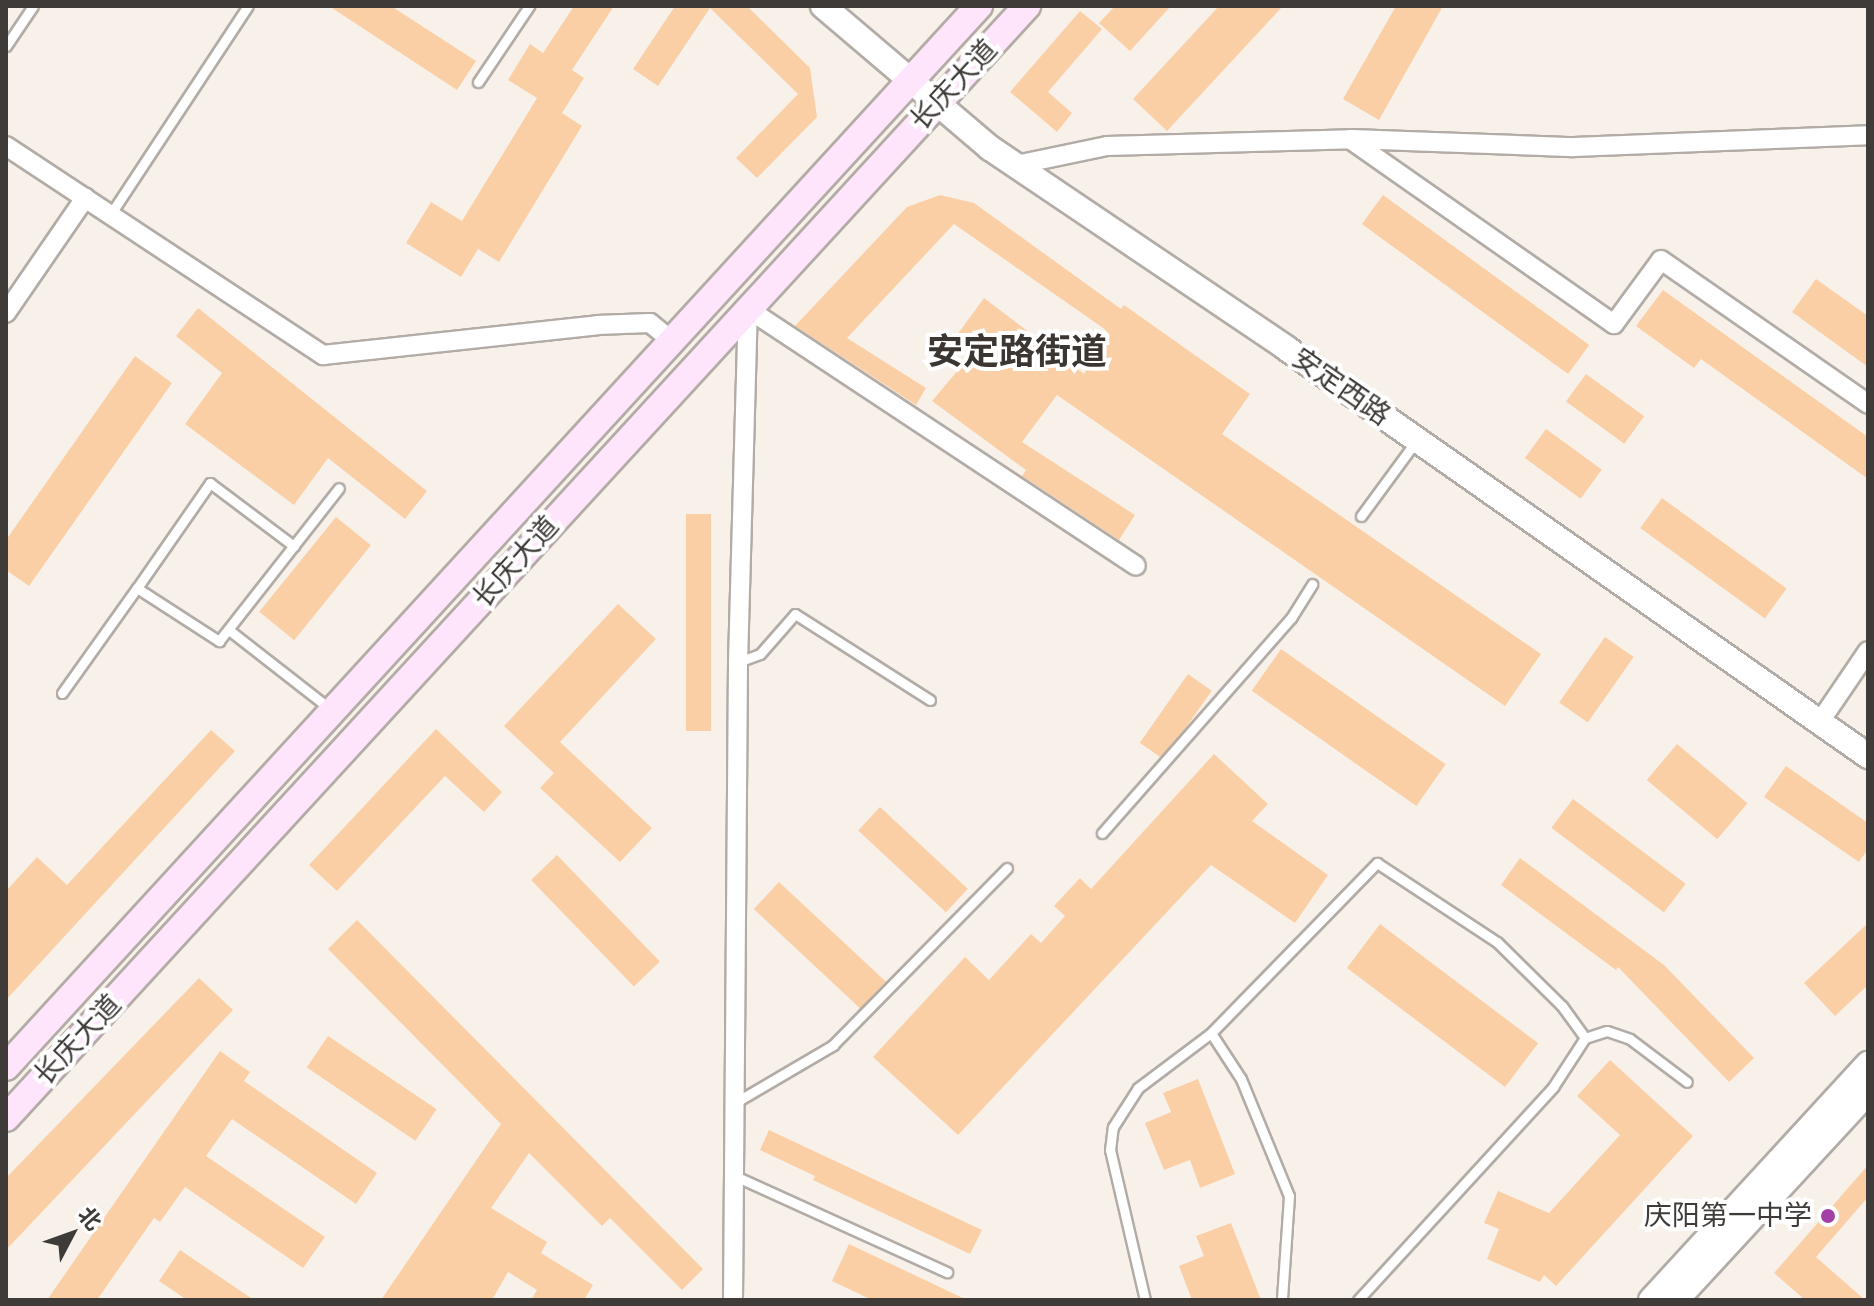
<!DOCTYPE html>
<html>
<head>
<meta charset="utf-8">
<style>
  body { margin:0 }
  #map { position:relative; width:1874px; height:1306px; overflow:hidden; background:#f8f1ea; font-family:Raleway,"Noto Sans SC",sans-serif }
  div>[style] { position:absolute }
  .building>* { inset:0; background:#fbcfa5; transform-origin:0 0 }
  .roads { filter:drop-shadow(2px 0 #b3aca6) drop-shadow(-2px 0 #b3aca6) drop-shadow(0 2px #b3aca6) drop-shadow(0 -2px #b3aca6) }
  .service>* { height:9px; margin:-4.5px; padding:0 4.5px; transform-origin:4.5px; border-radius:4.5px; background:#fff }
  .minor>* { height:18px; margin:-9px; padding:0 9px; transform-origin:9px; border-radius:9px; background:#fff }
  .tertiary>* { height:24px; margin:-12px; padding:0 12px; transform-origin:12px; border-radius:12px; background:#fff }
  .secondary>* { height:26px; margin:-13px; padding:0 13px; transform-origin:13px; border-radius:13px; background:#fee5fb }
  .dots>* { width:22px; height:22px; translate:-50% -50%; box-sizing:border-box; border:4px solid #fff; border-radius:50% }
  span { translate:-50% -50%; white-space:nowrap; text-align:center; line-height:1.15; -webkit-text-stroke:8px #fff; paint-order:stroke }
  .street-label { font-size:28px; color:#3e3b39 }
  .poi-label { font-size:28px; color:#3e3b39 }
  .right { translate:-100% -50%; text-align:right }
  .district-label { font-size:36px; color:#3b3631; font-weight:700 }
  .frame { position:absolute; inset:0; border:8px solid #3e3b39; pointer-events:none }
  .north { position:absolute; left:32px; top:1194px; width:80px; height:80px; -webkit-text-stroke:6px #fff; paint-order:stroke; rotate:49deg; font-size:22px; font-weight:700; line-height:32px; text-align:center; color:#3e3b39 }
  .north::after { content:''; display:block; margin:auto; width:28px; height:36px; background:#3e3b39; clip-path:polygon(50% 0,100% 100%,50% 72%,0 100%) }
</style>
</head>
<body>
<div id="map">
  <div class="building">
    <div style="clip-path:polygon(329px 6px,391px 6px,476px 61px,457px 90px)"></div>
    <div style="clip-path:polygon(574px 6px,614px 6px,572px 70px,584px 78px,562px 113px,582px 126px,499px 262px,478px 249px,461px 277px,406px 243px,431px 202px,462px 221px,537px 98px,508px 80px,530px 44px,543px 53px)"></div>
    <div style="clip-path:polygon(675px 6px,747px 6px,810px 68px,817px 117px,757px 178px,736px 158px,798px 94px,710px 8px,658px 86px,633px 69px)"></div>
    <div style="clip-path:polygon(1115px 6px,1171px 6px,1130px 51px,1099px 23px)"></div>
    <div style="clip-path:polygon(1219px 6px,1283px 6px,1167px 131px,1133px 99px)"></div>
    <div style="clip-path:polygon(1396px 6px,1443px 6px,1379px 120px,1343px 99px)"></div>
    <div style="clip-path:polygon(1080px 11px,1102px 29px,1048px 92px,1072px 113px,1057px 132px,1010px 92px)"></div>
    <div style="clip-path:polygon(940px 195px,974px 203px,1121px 309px,1124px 305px,1250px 394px,1222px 434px,1541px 654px,1505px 706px,1057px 395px,1022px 442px,1135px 515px,1119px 540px,1022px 476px,1026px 470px,932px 401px,976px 349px,957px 335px,984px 298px,1084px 374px,1108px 340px,1102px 336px,1106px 330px,954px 224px,847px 338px,926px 388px,916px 405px,795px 326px,907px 207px)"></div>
    <div style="left:1383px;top:195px;width:255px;height:36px;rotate:36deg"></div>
    <div style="clip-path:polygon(1816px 279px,1868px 316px,1868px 367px,1792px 312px)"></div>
    <div style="clip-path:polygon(1663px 290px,1868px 437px,1868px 479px,1701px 359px,1694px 368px,1636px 326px)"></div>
    <div style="clip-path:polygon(198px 308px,427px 491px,405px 519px,328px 458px,294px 505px,185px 424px,222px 373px,176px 336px)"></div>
    <div style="clip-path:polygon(135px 356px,172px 383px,29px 586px,6px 570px,6px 540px)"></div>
    <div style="left:1586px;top:374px;width:72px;height:34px;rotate:36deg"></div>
    <div style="left:1546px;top:429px;width:69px;height:36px;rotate:36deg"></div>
    <div style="left:1662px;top:498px;width:154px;height:37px;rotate:36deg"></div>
    <div style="left:686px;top:514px;width:25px;height:217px"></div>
    <div style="left:336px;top:517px;width:45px;height:122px;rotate:39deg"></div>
    <div style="clip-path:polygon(618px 604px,656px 639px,560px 742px,652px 828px,620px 862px,540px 788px,554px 773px,504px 726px)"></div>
    <div style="left:1605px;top:637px;width:35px;height:80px;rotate:35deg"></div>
    <div style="left:1281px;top:649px;width:201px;height:51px;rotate:35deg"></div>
    <div style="left:1188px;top:674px;width:29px;height:84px;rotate:35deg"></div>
    <div style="clip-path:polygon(436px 729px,502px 792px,484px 812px,445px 776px,337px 891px,309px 865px)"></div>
    <div style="clip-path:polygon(211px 730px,235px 751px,6px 1000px,6px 891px,37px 857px,67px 885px)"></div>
    <div style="left:1677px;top:744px;width:92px;height:47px;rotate:40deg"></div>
    <div style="clip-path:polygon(1214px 754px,1268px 804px,1252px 821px,1328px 875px,1295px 923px,1211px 865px,958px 1135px,873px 1057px,965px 957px,989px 980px,1031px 934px,1041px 943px,1065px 916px,1054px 906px,1080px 878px,1091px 889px)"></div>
    <div style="clip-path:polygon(1786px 766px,1868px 823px,1868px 849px,1859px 862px,1764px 797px)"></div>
    <div style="left:1573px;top:799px;width:141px;height:36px;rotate:37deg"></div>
    <div style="left:880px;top:807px;width:120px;height:32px;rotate:43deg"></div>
    <div style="left:557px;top:855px;width:148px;height:36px;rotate:46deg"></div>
    <div style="clip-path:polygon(1520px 858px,1664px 965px,1754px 1058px,1729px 1082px,1618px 967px,1616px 970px,1501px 885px)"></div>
    <div style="left:779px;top:882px;width:146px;height:37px;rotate:43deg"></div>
    <div style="clip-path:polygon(357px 920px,703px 1269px,682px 1290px,610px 1218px,602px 1226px,529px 1153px,491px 1208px,547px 1242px,541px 1253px,593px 1285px,584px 1300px,531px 1300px,537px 1290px,508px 1272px,492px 1300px,381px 1300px,501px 1124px,328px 949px)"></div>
    <div style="clip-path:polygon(1868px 923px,1868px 985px,1835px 1016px,1804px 983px)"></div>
    <div style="left:1380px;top:924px;width:198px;height:55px;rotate:37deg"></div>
    <div style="clip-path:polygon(199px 978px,233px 1010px,6px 1250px,6px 1178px)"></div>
    <div style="left:328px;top:1036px;width:131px;height:38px;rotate:34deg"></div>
    <div style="clip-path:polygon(220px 1051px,250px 1072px,244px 1081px,377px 1173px,356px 1204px,232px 1119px,206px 1156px,325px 1237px,303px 1268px,185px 1187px,160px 1222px,154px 1218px,97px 1300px,47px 1300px)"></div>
    <div style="clip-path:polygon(1610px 1060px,1693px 1136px,1556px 1286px,1544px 1275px,1540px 1282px,1487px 1259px,1499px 1229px,1484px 1223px,1498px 1191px,1549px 1213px,1620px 1135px,1577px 1096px)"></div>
    <div style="clip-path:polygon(1198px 1079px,1235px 1174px,1200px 1188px,1190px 1160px,1164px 1170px,1145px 1123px,1171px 1112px,1163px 1093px)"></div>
    <div style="clip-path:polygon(769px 1130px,982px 1230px,970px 1254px,813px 1180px,815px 1176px,760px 1150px)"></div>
    <div style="clip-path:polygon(1868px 1165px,1868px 1197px,1816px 1257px,1865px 1300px,1805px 1300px,1774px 1273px)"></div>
    <div style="clip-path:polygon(1231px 1223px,1261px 1300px,1192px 1300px,1179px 1266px,1204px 1256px,1196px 1236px)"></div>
    <div style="clip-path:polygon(849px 1244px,967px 1300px,872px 1300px,832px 1281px)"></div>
    <div style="clip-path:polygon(180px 1250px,254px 1300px,187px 1300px,159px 1281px)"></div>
  </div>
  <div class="roads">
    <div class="service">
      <div style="left:6px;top:46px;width:48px;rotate:-56deg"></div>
      <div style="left:478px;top:82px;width:92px;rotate:-56.1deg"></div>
      <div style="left:110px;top:215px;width:250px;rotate:-56.6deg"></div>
      <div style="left:1361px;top:516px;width:93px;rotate:-53.7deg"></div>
      <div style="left:137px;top:588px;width:128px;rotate:-55.2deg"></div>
      <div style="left:210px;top:483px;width:105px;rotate:36.9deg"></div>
      <div style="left:229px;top:630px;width:128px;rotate:38deg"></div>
      <div style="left:738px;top:662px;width:23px;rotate:-20deg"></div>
      <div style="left:760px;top:654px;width:53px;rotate:-48.8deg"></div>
      <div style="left:795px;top:614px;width:160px;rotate:32.5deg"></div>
      <div style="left:62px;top:693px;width:129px;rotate:-54.5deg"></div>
      <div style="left:137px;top:588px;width:98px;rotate:32.9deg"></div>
      <div style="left:219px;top:641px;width:194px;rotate:-51.9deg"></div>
      <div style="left:1102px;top:833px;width:286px;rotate:-48.7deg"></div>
      <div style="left:1291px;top:618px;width:40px;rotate:-58deg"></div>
      <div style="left:1211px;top:1033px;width:55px;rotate:56.9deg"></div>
      <div style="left:1241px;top:1079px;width:126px;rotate:67.7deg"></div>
      <div style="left:1289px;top:1196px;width:104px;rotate:93.9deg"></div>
      <div style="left:736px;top:1102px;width:113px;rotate:-30.4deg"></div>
      <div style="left:833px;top:1045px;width:248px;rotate:-45.5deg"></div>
      <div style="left:735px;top:1176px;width:233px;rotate:24.4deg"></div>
      <div style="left:1145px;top:1300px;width:154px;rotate:-103.1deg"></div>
      <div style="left:1110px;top:1150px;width:23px;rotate:-83deg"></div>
      <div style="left:1113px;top:1127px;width:46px;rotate:-57.3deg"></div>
      <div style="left:1138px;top:1088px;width:91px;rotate:-37deg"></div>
      <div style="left:1211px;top:1033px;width:238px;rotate:-45.7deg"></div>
      <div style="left:1377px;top:863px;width:144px;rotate:33.4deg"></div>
      <div style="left:1497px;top:942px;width:91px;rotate:44.6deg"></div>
      <div style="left:1562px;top:1006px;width:39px;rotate:54deg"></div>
      <div style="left:1358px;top:1300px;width:289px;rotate:-47.5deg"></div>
      <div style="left:1553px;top:1087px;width:59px;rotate:-56.9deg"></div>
      <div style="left:1585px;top:1038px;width:23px;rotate:-18deg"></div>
      <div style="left:1607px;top:1031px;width:24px;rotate:19deg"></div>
      <div style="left:1630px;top:1039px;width:71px;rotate:37deg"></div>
    </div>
    <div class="minor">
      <div style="left:1351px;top:140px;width:321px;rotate:35deg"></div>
      <div style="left:1614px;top:324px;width:79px;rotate:-53.7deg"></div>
      <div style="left:1661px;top:260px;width:252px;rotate:34.8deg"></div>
      <div style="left:6px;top:146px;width:380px;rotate:33.4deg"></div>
      <div style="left:323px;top:355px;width:276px;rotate:-6.2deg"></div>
      <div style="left:597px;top:325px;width:53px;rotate:-2.2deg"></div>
      <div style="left:650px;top:323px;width:28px;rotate:39deg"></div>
      <div style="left:1016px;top:165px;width:93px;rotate:-11.8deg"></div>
      <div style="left:1107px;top:146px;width:244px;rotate:-1.6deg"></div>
      <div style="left:1351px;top:139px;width:223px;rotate:2.1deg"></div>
      <div style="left:1574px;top:147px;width:294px;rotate:-2.3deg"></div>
      <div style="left:748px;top:309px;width:465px;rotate:33.5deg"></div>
      <div style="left:6px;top:313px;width:140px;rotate:-55.5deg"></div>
      <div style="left:1819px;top:723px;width:87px;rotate:-55.8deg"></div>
      <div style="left:733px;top:1300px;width:638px;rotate:-89.55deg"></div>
      <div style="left:738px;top:662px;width:353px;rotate:-88.4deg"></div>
    </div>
    <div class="tertiary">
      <div style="left:823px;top:6px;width:219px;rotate:40.4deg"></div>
      <div style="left:990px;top:148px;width:357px;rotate:34deg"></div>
      <div style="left:1286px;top:348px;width:711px;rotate:35.03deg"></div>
      <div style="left:1651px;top:1300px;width:321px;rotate:-47.4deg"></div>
      <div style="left:1676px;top:1300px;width:283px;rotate:-47.3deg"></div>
    </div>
    <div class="secondary">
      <div style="left:6px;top:1067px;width:1440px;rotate:-47.48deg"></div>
      <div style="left:6px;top:1118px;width:1510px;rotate:-47.44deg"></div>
    </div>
  </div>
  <div class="dots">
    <div style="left:1828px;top:1216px;background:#a240a8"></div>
  </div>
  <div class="street-label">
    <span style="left:954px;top:85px;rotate:-47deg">长庆大道</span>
    <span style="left:1341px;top:387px;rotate:35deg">安定西路</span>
    <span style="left:516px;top:562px;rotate:-48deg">长庆大道</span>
    <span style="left:78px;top:1040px;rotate:-47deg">长庆大道</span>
  </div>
  <div class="poi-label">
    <span class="right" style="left:1812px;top:1216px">庆阳第一中学</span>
  </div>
  <div class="district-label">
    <span style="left:1017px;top:352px">安定路街道</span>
  </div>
  <div class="frame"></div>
  <div class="north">北</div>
</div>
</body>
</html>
